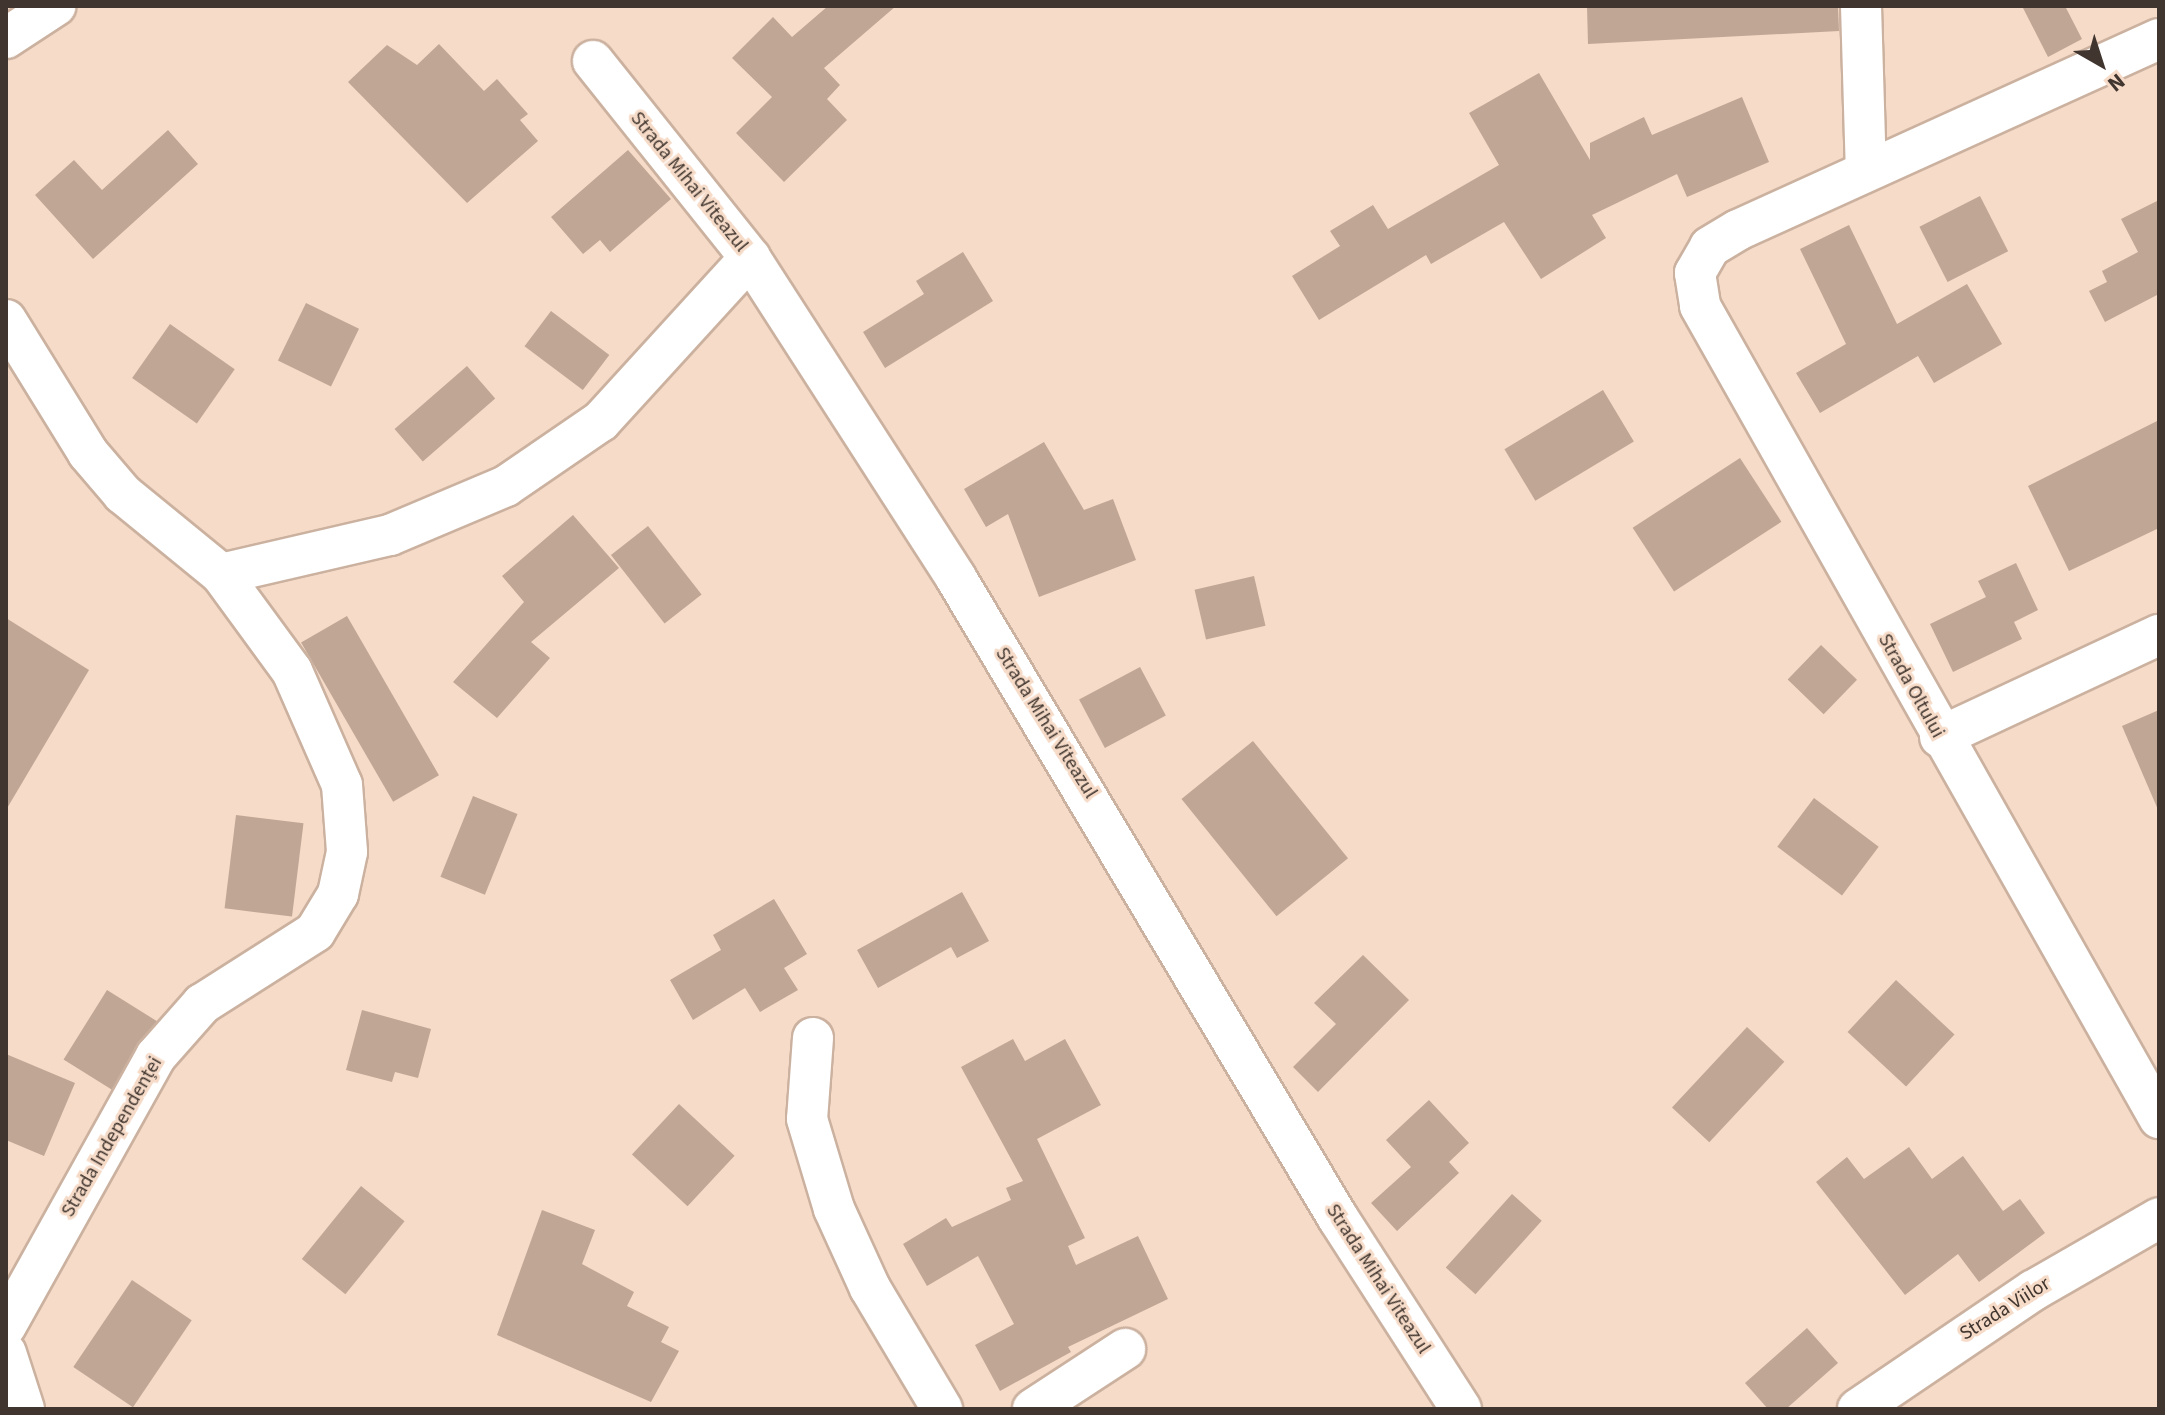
<!DOCTYPE html>
<html>
<head>
<meta charset="utf-8">
<style>
  body { margin:0 }
  #map { position:relative; width:2165px; height:1415px; overflow:hidden; background:#f6dbc8; font-family:"Source Sans 3",sans-serif }
  div>[style] { position:absolute }
  .building>* { inset:0; background:#c0a695; transform-origin:0 0 }
  .roads { filter:drop-shadow(2px 0 #cbb19f) drop-shadow(-2px 0 #cbb19f) drop-shadow(0 2px #cbb19f) drop-shadow(0 -2px #cbb19f) }
  .minor>* { height:40px; margin:-20px; padding:0 20px; transform-origin:20px; border-radius:20px; background:#fff }
  span { translate:-50% -50%; white-space:nowrap; text-align:center; line-height:1.15; -webkit-text-stroke:6px #f6dbc8; paint-order:stroke }
  .street-label { font-size:20px; color:#41362f }
  .frame { position:absolute; inset:0; border:8px solid #41362f; pointer-events:none }
  .north { position:absolute; left:2061px; top:24px; width:80px; height:80px; -webkit-text-stroke:6px #f6dbc8; paint-order:stroke; rotate:141deg; font-size:22px; font-weight:700; line-height:32px; text-align:center; color:#41362f }
  .north::after { content:''; display:block; margin:auto; width:28px; height:36px; background:#41362f; clip-path:polygon(50% 0,100% 100%,50% 72%,0 100%) }
</style>
</head>
<body>
<div id="map">
  <div class="building">
    <div style="clip-path:polygon(828px 6px,896px 6px,824px 68px,840px 85px,827px 99px,847px 120px,784px 182px,736px 133px,772px 97px,732px 58px,773px 17px,792px 37px)"></div>
    <div style="clip-path:polygon(1587px 6px,1838px 6px,1839px 31px,1588px 44px)"></div>
    <div style="clip-path:polygon(2022px 6px,2065px 6px,2082px 39px,2048px 57px)"></div>
    <div style="clip-path:polygon(439px 44px,484px 91px,497px 79px,528px 114px,520px 120px,538px 141px,467px 203px,348px 82px,387px 45px,417px 65px)"></div>
    <div style="clip-path:polygon(1539px 73px,1590px 160px,1590px 143px,1644px 117px,1652px 135px,1742px 97px,1769px 162px,1687px 197px,1677px 174px,1592px 215px,1606px 238px,1541px 279px,1504px 222px,1431px 264px,1426px 255px,1319px 320px,1292px 276px,1340px 246px,1330px 231px,1373px 205px,1388px 229px,1499px 165px,1469px 113px)"></div>
    <div style="clip-path:polygon(168px 130px,198px 164px,93px 259px,35px 195px,74px 160px,102px 190px)"></div>
    <div style="clip-path:polygon(628px 150px,671px 199px,610px 252px,600px 240px,583px 254px,551px 217px)"></div>
    <div style="left:1980px;top:196px;width:62px;height:68px;rotate:63deg"></div>
    <div style="clip-path:polygon(2159px 200px,2159px 294px,2105px 322px,2089px 291px,2107px 282px,2102px 271px,2138px 252px,2121px 219px)"></div>
    <div style="clip-path:polygon(1849px 225px,1897px 324px,1967px 284px,2002px 344px,1934px 383px,1918px 356px,1820px 413px,1796px 373px,1846px 344px,1800px 249px)"></div>
    <div style="clip-path:polygon(963px 252px,993px 301px,885px 368px,863px 332px,924px 294px,916px 281px)"></div>
    <div style="left:306px;top:303px;width:59px;height:64px;rotate:26deg"></div>
    <div style="left:551px;top:311px;width:73px;height:44px;rotate:37deg"></div>
    <div style="left:170px;top:324px;width:79px;height:66px;rotate:35deg"></div>
    <div style="left:467px;top:366px;width:43px;height:96px;rotate:49deg"></div>
    <div style="left:1603px;top:390px;width:60px;height:115px;rotate:59deg"></div>
    <div style="clip-path:polygon(2159px 420px,2159px 528px,2069px 571px,2028px 486px)"></div>
    <div style="clip-path:polygon(1044px 442px,1084px 510px,1113px 499px,1136px 560px,1039px 597px,1008px 514px,986px 527px,964px 489px)"></div>
    <div style="left:1740px;top:458px;width:76px;height:128px;rotate:57deg"></div>
    <div style="clip-path:polygon(573px 515px,619px 568px,531px 642px,550px 658px,497px 718px,453px 682px,524px 602px,502px 576px)"></div>
    <div style="left:648px;top:526px;width:87px;height:47px;rotate:52deg"></div>
    <div style="clip-path:polygon(2016px 563px,2038px 610px,2014px 622px,2022px 639px,1953px 672px,1930px 624px,1986px 597px,1978px 581px)"></div>
    <div style="left:1254px;top:576px;width:51px;height:61px;rotate:77deg"></div>
    <div style="left:347px;top:616px;width:184px;height:53px;rotate:60deg"></div>
    <div style="clip-path:polygon(6px 618px,89px 670px,6px 810px)"></div>
    <div style="left:1821px;top:645px;width:50px;height:48px;rotate:44deg"></div>
    <div style="left:1140px;top:667px;width:55px;height:69px;rotate:62deg"></div>
    <div style="clip-path:polygon(2159px 710px,2159px 812px,2122px 726px)"></div>
    <div style="left:1253px;top:741px;width:151px;height:92px;rotate:51deg"></div>
    <div style="left:473px;top:796px;width:48px;height:87px;rotate:22deg"></div>
    <div style="left:1814px;top:798px;width:81px;height:61px;rotate:37deg"></div>
    <div style="left:236px;top:815px;width:68px;height:94px;rotate:7deg"></div>
    <div style="clip-path:polygon(962px 892px,989px 941px,957px 958px,951px 947px,878px 988px,857px 950px)"></div>
    <div style="clip-path:polygon(774px 899px,807px 954px,784px 968px,798px 990px,760px 1012px,745px 988px,693px 1020px,670px 980px,721px 950px,713px 935px)"></div>
    <div style="clip-path:polygon(1363px 955px,1409px 1000px,1318px 1092px,1293px 1067px,1336px 1024px,1314px 1003px)"></div>
    <div style="left:1896px;top:980px;width:80px;height:71px;rotate:43deg"></div>
    <div style="left:107px;top:990px;width:59px;height:82px;rotate:32deg"></div>
    <div style="clip-path:polygon(362px 1010px,431px 1029px,418px 1078px,395px 1072px,392px 1082px,346px 1070px)"></div>
    <div style="left:1747px;top:1027px;width:51px;height:110px;rotate:43deg"></div>
    <div style="clip-path:polygon(1013px 1039px,1025px 1061px,1065px 1039px,1101px 1105px,1037px 1139px,1085px 1238px,1068px 1246px,1076px 1265px,1138px 1236px,1168px 1299px,1068px 1347px,1071px 1352px,1000px 1391px,975px 1345px,1014px 1324px,978px 1256px,927px 1286px,903px 1244px,946px 1218px,952px 1227px,1011px 1200px,1006px 1188px,1023px 1181px,961px 1067px)"></div>
    <div style="clip-path:polygon(6px 1054px,75px 1083px,44px 1156px,6px 1140px)"></div>
    <div style="clip-path:polygon(1429px 1100px,1469px 1143px,1449px 1162px,1459px 1173px,1397px 1231px,1371px 1203px,1411px 1167px,1386px 1140px)"></div>
    <div style="left:679px;top:1104px;width:76px;height:69px;rotate:43deg"></div>
    <div style="clip-path:polygon(1909px 1147px,1932px 1179px,1963px 1156px,2003px 1211px,2020px 1199px,2045px 1233px,1979px 1282px,1958px 1254px,1905px 1295px,1816px 1182px,1847px 1157px,1864px 1179px)"></div>
    <div style="left:361px;top:1186px;width:56px;height:94px;rotate:39deg"></div>
    <div style="left:1512px;top:1194px;width:40px;height:99px;rotate:42deg"></div>
    <div style="clip-path:polygon(542px 1210px,595px 1230px,582px 1264px,634px 1292px,627px 1306px,669px 1327px,661px 1342px,679px 1351px,651px 1402px,497px 1335px)"></div>
    <div style="left:132px;top:1280px;width:72px;height:105px;rotate:34deg"></div>
    <div style="clip-path:polygon(1807px 1328px,1838px 1363px,1786px 1409px,1768px 1409px,1745px 1383px)"></div>
  </div>
  <div class="roads">
    <div class="minor">
      <div style="left:1861px;top:6px;width:165px;rotate:88.3deg"></div>
      <div style="left:6px;top:38px;width:59px;rotate:-33.1deg"></div>
      <div style="left:2159px;top:39px;width:462px;rotate:155.6deg"></div>
      <div style="left:1738px;top:230px;width:33px;rotate:149deg"></div>
      <div style="left:1710px;top:247px;width:30px;rotate:120deg"></div>
      <div style="left:1695px;top:273px;width:33px;rotate:81deg"></div>
      <div style="left:1700px;top:306px;width:933px;rotate:60.52deg"></div>
      <div style="left:593px;top:61px;width:252px;rotate:51.4deg"></div>
      <div style="left:750px;top:258px;width:381px;rotate:57.2deg"></div>
      <div style="left:956px;top:578px;width:745px;rotate:59.17deg"></div>
      <div style="left:1338px;top:1218px;width:227px;rotate:57.2deg"></div>
      <div style="left:6px;top:320px;width:156px;rotate:58.3deg"></div>
      <div style="left:88px;top:453px;width:54px;rotate:49.5deg"></div>
      <div style="left:123px;top:494px;width:127px;rotate:39.2deg"></div>
      <div style="left:221px;top:574px;width:120px;rotate:53.8deg"></div>
      <div style="left:292px;top:671px;width:124px;rotate:66.3deg"></div>
      <div style="left:342px;top:785px;width:67px;rotate:85.7deg"></div>
      <div style="left:347px;top:852px;width:43px;rotate:102.1deg"></div>
      <div style="left:338px;top:894px;width:44px;rotate:121.2deg"></div>
      <div style="left:315px;top:932px;width:134px;rotate:147.5deg"></div>
      <div style="left:202px;top:1004px;width:69px;rotate:131.5deg"></div>
      <div style="left:156px;top:1056px;width:309px;rotate:119.1deg"></div>
      <div style="left:221px;top:574px;width:173px;rotate:-13deg"></div>
      <div style="left:390px;top:535px;width:126px;rotate:-22.9deg"></div>
      <div style="left:506px;top:486px;width:115px;rotate:-34.4deg"></div>
      <div style="left:601px;top:421px;width:221px;rotate:-47.6deg"></div>
      <div style="left:1940px;top:737px;width:242px;rotate:-25deg"></div>
      <div style="left:813px;top:1038px;width:81px;rotate:94.2deg"></div>
      <div style="left:807px;top:1119px;width:94px;rotate:73.3deg"></div>
      <div style="left:834px;top:1209px;width:87px;rotate:65.5deg"></div>
      <div style="left:870px;top:1288px;width:141px;rotate:59.2deg"></div>
      <div style="left:6px;top:1353px;width:59px;rotate:72.2deg"></div>
      <div style="left:1033px;top:1409px;width:110px;rotate:-33.1deg"></div>
      <div style="left:1858px;top:1409px;width:212px;rotate:-34.1deg"></div>
      <div style="left:2034px;top:1290px;width:144px;rotate:-29.9deg"></div>
    </div>
  </div>
  <div class="street-label">
    <span style="left:689px;top:182px;rotate:51deg">Strada Mihai Viteazul</span>
    <span style="left:1911px;top:686px;rotate:61deg">Strada Oltului</span>
    <span style="left:1046px;top:723px;rotate:58deg">Strada Mihai Viteazul</span>
    <span style="left:112px;top:1137px;rotate:-60deg">Strada Independenței</span>
    <span style="left:1378px;top:1279px;rotate:57deg">Strada Mihai Viteazul</span>
    <span style="left:2005px;top:1309px;rotate:-32deg">Strada Viilor</span>
  </div>
  <div class="frame"></div>
  <div class="north">N</div>
</div>
</body>
</html>
